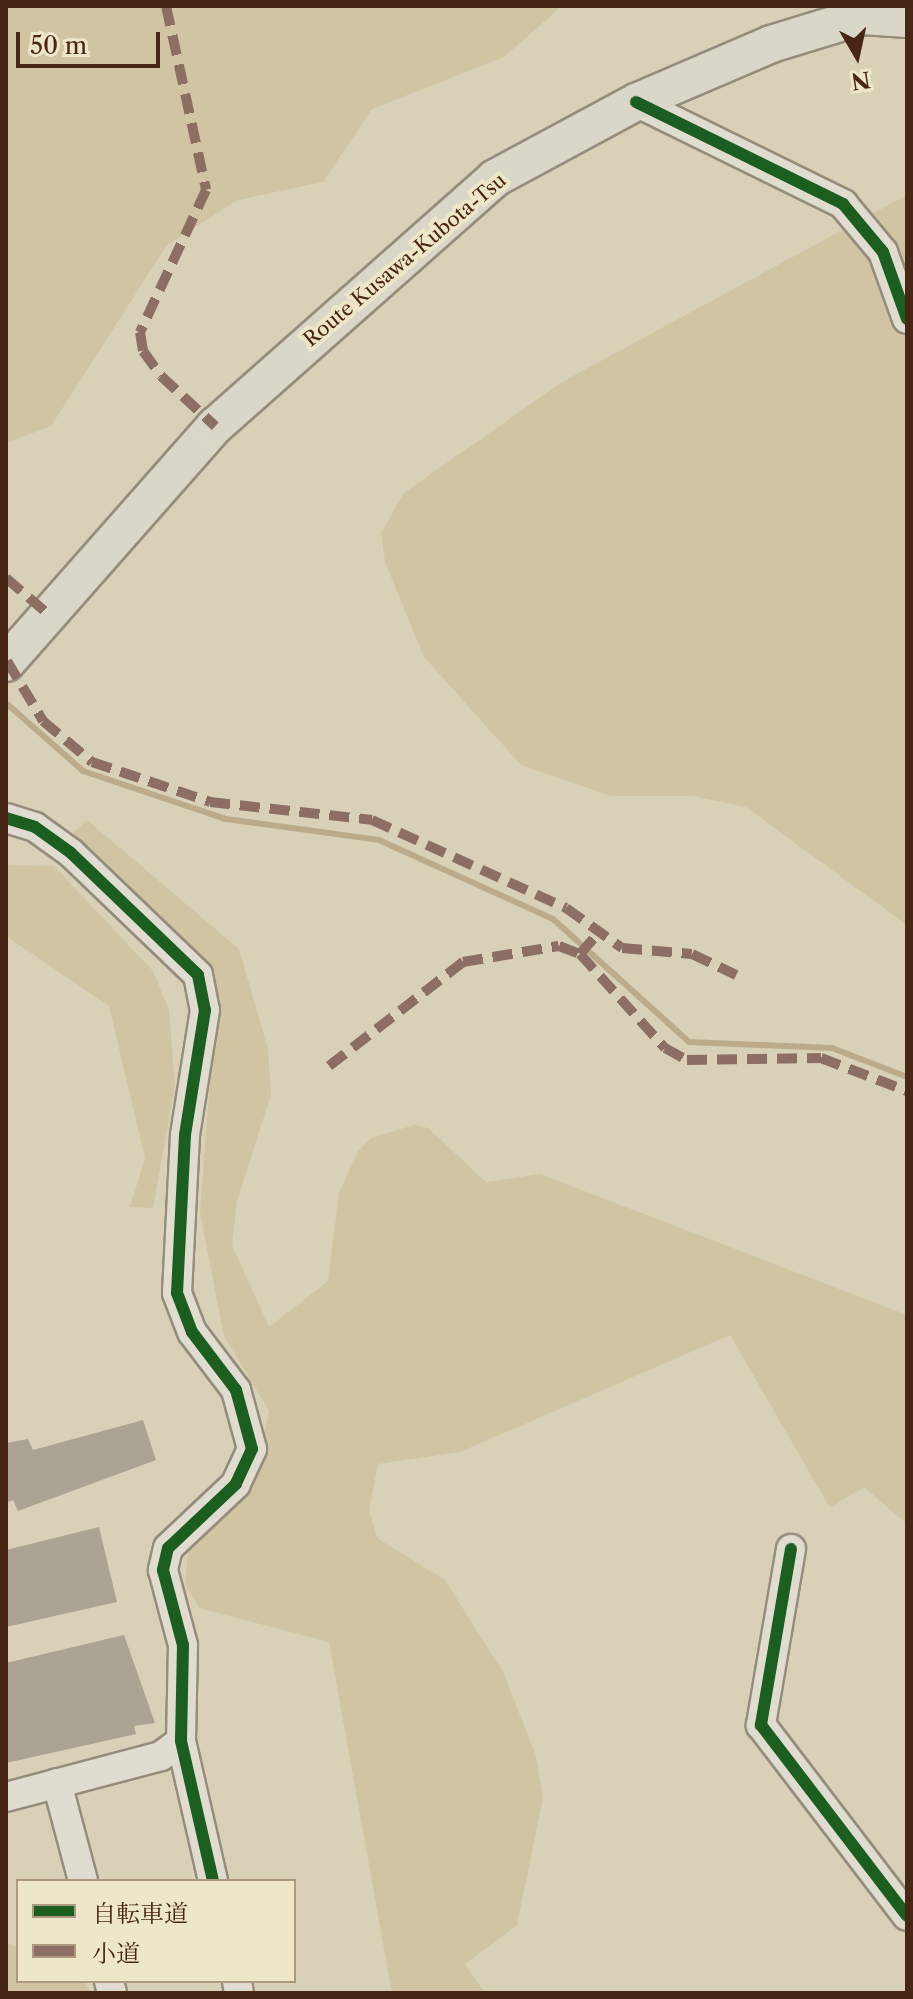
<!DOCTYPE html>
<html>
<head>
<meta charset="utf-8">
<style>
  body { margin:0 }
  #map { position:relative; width:913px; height:1999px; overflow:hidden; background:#d8d1b8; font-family:"Libre Caslon Text","Noto Serif JP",serif }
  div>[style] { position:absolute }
  .green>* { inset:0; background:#d0c4a3 }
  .stream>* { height:6px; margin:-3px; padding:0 3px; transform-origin:3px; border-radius:3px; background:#bcab8b }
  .building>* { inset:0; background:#aca493 }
  .roads { filter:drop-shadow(2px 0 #958c7c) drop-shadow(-2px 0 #958c7c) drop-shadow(0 2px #958c7c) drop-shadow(0 -2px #958c7c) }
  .minor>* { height:28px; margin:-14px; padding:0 14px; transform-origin:14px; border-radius:14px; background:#e0ddd0 }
  .major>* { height:36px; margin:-18px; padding:0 18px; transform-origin:18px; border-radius:18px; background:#dbd7c8 }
  .quiet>* { height:10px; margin-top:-5px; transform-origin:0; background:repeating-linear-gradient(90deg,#8d6e63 0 20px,transparent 0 30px) }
  .cycleway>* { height:12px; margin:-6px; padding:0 6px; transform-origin:6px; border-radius:6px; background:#1b5e20 }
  span { translate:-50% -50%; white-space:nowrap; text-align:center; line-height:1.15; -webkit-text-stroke:8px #eee6c8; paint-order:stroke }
  .street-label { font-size:20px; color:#482615 }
  .frame { position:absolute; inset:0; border:8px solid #482615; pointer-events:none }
  .legend { position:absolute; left:16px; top:1879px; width:280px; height:104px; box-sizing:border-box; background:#eee6c8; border:2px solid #ac9980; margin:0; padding:10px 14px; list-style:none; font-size:24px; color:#482615 }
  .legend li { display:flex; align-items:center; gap:16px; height:40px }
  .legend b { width:40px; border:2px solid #ac9980 }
  .north { position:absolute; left:817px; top:16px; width:80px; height:80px; -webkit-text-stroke:6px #eee6c8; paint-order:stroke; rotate:171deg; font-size:22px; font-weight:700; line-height:32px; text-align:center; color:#482615 }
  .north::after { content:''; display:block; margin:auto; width:28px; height:36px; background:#482615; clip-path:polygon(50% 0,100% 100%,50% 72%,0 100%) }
  .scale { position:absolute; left:16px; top:32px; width:144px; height:36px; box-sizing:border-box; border:4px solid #482615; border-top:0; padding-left:10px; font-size:24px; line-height:28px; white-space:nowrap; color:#482615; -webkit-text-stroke:6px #eee6c8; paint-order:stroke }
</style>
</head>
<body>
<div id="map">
  <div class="green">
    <div style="clip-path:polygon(6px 6px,562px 6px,504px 57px,372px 109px,323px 182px,238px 200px,167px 245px,51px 426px,6px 443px)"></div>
    <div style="clip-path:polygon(907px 195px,907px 925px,746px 807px,692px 796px,611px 796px,521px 765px,424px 657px,385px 562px,381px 533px,404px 493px,562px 382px)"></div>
    <div style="clip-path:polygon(87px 820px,239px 949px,268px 1049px,271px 1095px,237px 1201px,232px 1245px,269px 1327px,328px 1281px,339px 1193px,358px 1151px,371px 1138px,414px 1125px,428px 1128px,486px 1182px,540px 1174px,907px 1315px,907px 1524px,864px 1487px,830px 1508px,730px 1335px,460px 1452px,378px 1464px,369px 1510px,377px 1538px,445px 1580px,503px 1672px,536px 1756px,543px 1798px,517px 1925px,465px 1964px,485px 1993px,392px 1993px,329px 1642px,199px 1608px,185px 1584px,189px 1543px,257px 1466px,269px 1411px,224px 1336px,200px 1213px,216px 999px,73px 833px)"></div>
    <div style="clip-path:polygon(6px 865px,54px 866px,153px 971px,169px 1010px,175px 1086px,153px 1208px,130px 1207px,145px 1158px,109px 1006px,6px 936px)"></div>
    <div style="clip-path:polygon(6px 1943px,18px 1947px,18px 1981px,85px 1981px,91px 1993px,6px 1993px)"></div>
  </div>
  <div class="stream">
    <div style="left:6px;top:703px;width:103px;rotate:41.4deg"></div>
    <div style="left:83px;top:771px;width:151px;rotate:18.6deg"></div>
    <div style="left:226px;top:819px;width:154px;rotate:7.8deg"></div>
    <div style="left:379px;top:840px;width:191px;rotate:24.4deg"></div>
    <div style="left:553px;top:919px;width:183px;rotate:42.1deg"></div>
    <div style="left:689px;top:1042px;width:143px;rotate:2.4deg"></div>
    <div style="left:832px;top:1048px;width:80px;rotate:21.1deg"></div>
  </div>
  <div class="building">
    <div style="clip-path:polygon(143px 1420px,156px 1460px,18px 1511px,13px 1500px,6px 1503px,6px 1443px,28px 1439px,33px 1450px)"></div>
    <div style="clip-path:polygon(99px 1527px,117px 1602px,6px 1627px,6px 1550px)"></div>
    <div style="clip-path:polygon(124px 1635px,155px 1723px,134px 1726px,136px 1734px,6px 1763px,6px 1663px)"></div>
  </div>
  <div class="roads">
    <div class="minor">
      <div style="left:636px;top:102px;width:231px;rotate:26.2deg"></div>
      <div style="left:843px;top:204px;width:62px;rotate:50.2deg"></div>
      <div style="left:883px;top:252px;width:71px;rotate:70.3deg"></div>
      <div style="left:6px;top:818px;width:30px;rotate:17deg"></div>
      <div style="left:35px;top:827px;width:44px;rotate:35.8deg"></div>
      <div style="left:71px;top:853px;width:176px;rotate:43.8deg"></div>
      <div style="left:198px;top:975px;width:36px;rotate:79deg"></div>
      <div style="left:205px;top:1010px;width:127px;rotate:99.1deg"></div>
      <div style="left:185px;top:1135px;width:158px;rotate:92.9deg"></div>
      <div style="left:177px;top:1293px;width:42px;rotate:69deg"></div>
      <div style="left:192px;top:1332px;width:73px;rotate:52.8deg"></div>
      <div style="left:236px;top:1390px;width:61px;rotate:74.8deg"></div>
      <div style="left:252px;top:1449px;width:38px;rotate:115deg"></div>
      <div style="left:236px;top:1484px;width:93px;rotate:136.7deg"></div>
      <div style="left:168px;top:1548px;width:23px;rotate:103deg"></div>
      <div style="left:163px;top:1570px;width:78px;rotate:75.1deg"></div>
      <div style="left:183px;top:1645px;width:96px;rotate:91.2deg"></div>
      <div style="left:181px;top:1741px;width:144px;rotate:77.1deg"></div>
      <div style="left:791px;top:1549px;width:179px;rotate:99.7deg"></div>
      <div style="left:761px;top:1725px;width:240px;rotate:52.6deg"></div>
      <div style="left:57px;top:1783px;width:101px;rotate:75.1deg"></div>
      <div style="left:6px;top:1797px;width:160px;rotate:-14.8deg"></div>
      <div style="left:161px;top:1756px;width:25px;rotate:-37deg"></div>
      <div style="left:109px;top:1981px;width:12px;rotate:76deg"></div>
      <div style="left:237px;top:1981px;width:12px;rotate:81deg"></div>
    </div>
    <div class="major">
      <div style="left:6px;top:663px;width:316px;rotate:-48.6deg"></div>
      <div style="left:215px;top:426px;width:374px;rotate:-41.5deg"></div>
      <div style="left:495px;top:178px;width:160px;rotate:-28.3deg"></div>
      <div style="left:636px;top:102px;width:147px;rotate:-23.2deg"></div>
      <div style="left:771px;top:44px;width:96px;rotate:-16.9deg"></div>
      <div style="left:863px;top:16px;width:44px;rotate:3.9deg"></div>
    </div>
  </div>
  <div class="quiet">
    <div style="left:166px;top:6px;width:188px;rotate:77.7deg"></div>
    <div style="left:206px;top:190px;width:157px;rotate:114.9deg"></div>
    <div style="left:140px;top:332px;width:19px;rotate:81deg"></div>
    <div style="left:143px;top:351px;width:31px;rotate:54deg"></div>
    <div style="left:161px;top:376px;width:74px;rotate:42.8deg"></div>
    <div style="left:6px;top:578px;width:55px;rotate:40.6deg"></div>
    <div style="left:7px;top:661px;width:70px;rotate:59deg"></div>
    <div style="left:43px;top:721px;width:64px;rotate:39.9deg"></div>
    <div style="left:92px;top:762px;width:125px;rotate:18.7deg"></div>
    <div style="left:210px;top:802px;width:163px;rotate:6.3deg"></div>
    <div style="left:372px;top:820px;width:213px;rotate:24.4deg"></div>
    <div style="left:566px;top:908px;width:69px;rotate:35.5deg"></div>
    <div style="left:622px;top:948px;width:70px;rotate:4.9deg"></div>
    <div style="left:692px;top:954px;width:49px;rotate:25.5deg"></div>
    <div style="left:580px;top:954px;width:30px;rotate:-49deg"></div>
    <div style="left:329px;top:1066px;width:170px;rotate:-37.8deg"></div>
    <div style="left:463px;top:962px;width:97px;rotate:-9.5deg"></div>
    <div style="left:559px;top:946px;width:22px;rotate:21deg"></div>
    <div style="left:580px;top:954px;width:127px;rotate:47.9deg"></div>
    <div style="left:665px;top:1048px;width:25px;rotate:29deg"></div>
    <div style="left:687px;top:1060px;width:134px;rotate:-0.9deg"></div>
    <div style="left:821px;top:1058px;width:92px;rotate:21deg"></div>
  </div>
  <div class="cycleway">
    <div style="left:636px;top:102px;width:231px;rotate:26.2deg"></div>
    <div style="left:843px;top:204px;width:62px;rotate:50.2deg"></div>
    <div style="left:883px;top:252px;width:71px;rotate:70.3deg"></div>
    <div style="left:6px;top:818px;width:30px;rotate:17deg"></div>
    <div style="left:35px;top:827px;width:44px;rotate:35.8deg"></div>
    <div style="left:71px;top:853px;width:176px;rotate:43.8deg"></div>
    <div style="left:198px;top:975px;width:36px;rotate:79deg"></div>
    <div style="left:205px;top:1010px;width:127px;rotate:99.1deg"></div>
    <div style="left:185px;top:1135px;width:158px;rotate:92.9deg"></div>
    <div style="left:177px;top:1293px;width:42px;rotate:69deg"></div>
    <div style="left:192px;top:1332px;width:73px;rotate:52.8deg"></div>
    <div style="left:236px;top:1390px;width:61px;rotate:74.8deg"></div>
    <div style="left:252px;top:1449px;width:38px;rotate:115deg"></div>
    <div style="left:236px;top:1484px;width:93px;rotate:136.7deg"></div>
    <div style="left:168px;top:1548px;width:23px;rotate:103deg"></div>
    <div style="left:163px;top:1570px;width:78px;rotate:75.1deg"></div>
    <div style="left:183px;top:1645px;width:96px;rotate:91.2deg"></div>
    <div style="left:181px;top:1741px;width:144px;rotate:77.1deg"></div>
    <div style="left:791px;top:1549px;width:179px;rotate:99.7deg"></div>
    <div style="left:761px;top:1725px;width:240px;rotate:52.6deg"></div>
  </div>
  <div class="street-label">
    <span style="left:405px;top:260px;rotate:-40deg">Route Kusawa-Kubota-Tsu</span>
  </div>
  <div class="frame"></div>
  <ul class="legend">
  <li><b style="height:10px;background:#1b5e20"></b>自転車道</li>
  <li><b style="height:10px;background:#8d6e63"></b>小道</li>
  </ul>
  <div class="north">N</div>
  <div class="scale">50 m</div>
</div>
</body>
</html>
